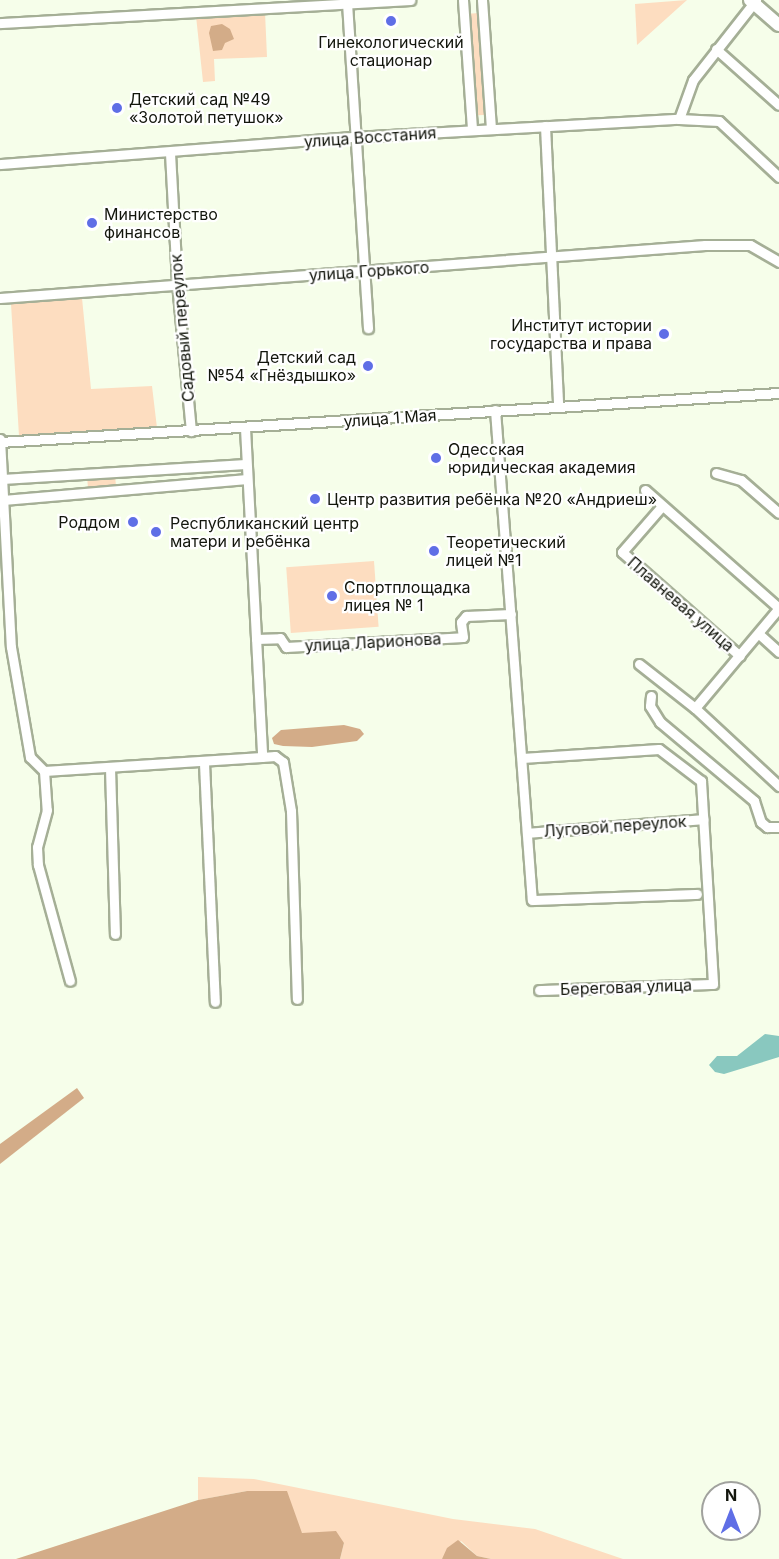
<!DOCTYPE html>
<html>
<head>
<meta charset="utf-8">
<style>
  body { margin:0 }
  #map { position:relative; width:779px; height:1559px; overflow:hidden; background:#f6feea; font-family:Inter,sans-serif }
  div>[style] { position:absolute }
  .green>* { inset:0; background:#fdddc0; transform-origin:0 0 }
  .forest>* { inset:0; background:#d3ac88 }
  .water>* { inset:0; background:#89c8bf }
  .roads { filter:drop-shadow(2px 0 #a5af96) drop-shadow(-2px 0 #a5af96) drop-shadow(0 2px #a5af96) drop-shadow(0 -2px #a5af96) }
  .minor>* { height:9px; margin:-4.5px; padding:0 4.5px; transform-origin:4.5px; border-radius:4.5px; background:#fff }
  .major>* { height:12px; margin:-6px; padding:0 6px; transform-origin:6px; border-radius:6px; background:#fff }
  .dots>* { width:16px; height:16px; translate:-50% -50%; box-sizing:border-box; border:3px solid #fff; border-radius:50% }
  span { translate:-50% -50%; white-space:nowrap; text-align:center; line-height:1.15; -webkit-text-stroke:4.5px #fff; paint-order:stroke }
  .poi-label { font-size:16px; color:#13160d }
  .left { translate:0 -50%; text-align:left }
  .right { translate:-100% -50%; text-align:right }
  .street-label { font-size:16px; color:#13160d }
  .north { position:absolute; left:701px; top:1481px; width:60px; height:60px; box-sizing:border-box; background:#fff; border:2px solid #a1a29e; border-radius:50%; rotate:0deg; font-size:16px; font-weight:700; line-height:24px; text-align:center; color:#13160d }
  .north::after { content:''; display:block; margin:auto; width:21px; height:27px; background:#5f6ee6; clip-path:polygon(50% 0,100% 100%,50% 72%,0 100%) }
</style>
</head>
<body>
<div id="map">
  <div class="green">
    <div style="clip-path:polygon(687px 0,637px 45px,635px 4px)"></div>
    <div style="clip-path:polygon(265px 12px,267px 57px,214px 59px,215px 81px,203px 82px,196px 16px)"></div>
    <div style="left:479px;top:13px;width:102px;height:11px;rotate:86deg"></div>
    <div style="clip-path:polygon(82px 298px,91px 389px,152px 386px,157px 428px,19px 436px,11px 304px)"></div>
    <div style="left:115px;top:475px;width:12px;height:28px;rotate:85deg"></div>
    <div style="left:374px;top:561px;width:66px;height:88px;rotate:86deg"></div>
    <div style="clip-path:polygon(198px 1477px,254px 1479px,453px 1519px,535px 1529px,623px 1559px,491px 1559px,477px 1556px,461px 1541px,442px 1559px,340px 1559px,344px 1543px,302px 1533px,247px 1491px,198px 1500px)"></div>
  </div>
  <div class="forest">
    <div style="clip-path:polygon(222px 24px,230px 29px,234px 39px,225px 43px,222px 50px,213px 51px,209px 33px,211px 26px)"></div>
    <div style="clip-path:polygon(344px 725px,360px 729px,364px 734px,357px 741px,312px 747px,283px 746px,274px 744px,272px 738px,281px 730px)"></div>
    <div style="clip-path:polygon(77px 1088px,84px 1098px,0 1164px,0 1144px)"></div>
    <div style="clip-path:polygon(247px 1491px,287px 1491px,302px 1533px,336px 1531px,344px 1543px,340px 1559px,16px 1559px,198px 1500px)"></div>
    <div style="clip-path:polygon(458px 1540px,477px 1556px,491px 1559px,442px 1559px,447px 1548px)"></div>
  </div>
  <div class="water">
    <div style="clip-path:polygon(765px 1034px,779px 1036px,779px 1057px,724px 1074px,715px 1072px,709px 1065px,717px 1056px,737px 1056px)"></div>
  </div>
  <div class="roads">
    <div class="minor">
      <div style="left:463px;top:0;width:129px;rotate:86deg"></div>
      <div style="left:482px;top:0;width:128px;rotate:86deg"></div>
      <div style="left:347px;top:3px;width:326px;rotate:86.3deg"></div>
      <div style="left:0;top:23px;width:411px;rotate:-3.2deg"></div>
      <div style="left:716px;top:49px;width:84px;rotate:41.6deg"></div>
      <div style="left:679px;top:119px;width:41px;rotate:-70.3deg"></div>
      <div style="left:693px;top:80px;width:102px;rotate:-51.8deg"></div>
      <div style="left:545px;top:126px;width:279px;rotate:87.3deg"></div>
      <div style="left:170px;top:153px;width:130px;rotate:86.9deg"></div>
      <div style="left:177px;top:283px;width:149px;rotate:84.6deg"></div>
      <div style="left:0;top:164px;width:355px;rotate:-4.4deg"></div>
      <div style="left:354px;top:137px;width:325px;rotate:-3.2deg"></div>
      <div style="left:679px;top:119px;width:40px;rotate:2.9deg"></div>
      <div style="left:719px;top:121px;width:82px;rotate:43deg"></div>
      <div style="left:0;top:298px;width:707px;rotate:-4.3deg"></div>
      <div style="left:705px;top:245px;width:45px"></div>
      <div style="left:750px;top:245px;width:34px;rotate:30deg"></div>
      <div style="left:495px;top:410px;width:491px;rotate:85.7deg"></div>
      <div style="left:532px;top:900px;width:165px;rotate:-2.1deg"></div>
      <div style="left:245px;top:428px;width:329px;rotate:87deg"></div>
      <div style="left:0;top:439px;width:208px;rotate:87deg"></div>
      <div style="left:11px;top:647px;width:112px;rotate:80.2deg"></div>
      <div style="left:30px;top:757px;width:20px;rotate:45deg"></div>
      <div style="left:44px;top:771px;width:39px;rotate:86deg"></div>
      <div style="left:47px;top:810px;width:38px;rotate:105deg"></div>
      <div style="left:37px;top:847px;width:18px;rotate:87deg"></div>
      <div style="left:38px;top:865px;width:120px;rotate:74.6deg"></div>
      <div style="left:0;top:442px;width:781px;rotate:-3.6deg"></div>
      <div style="left:716px;top:473px;width:26px;rotate:16deg"></div>
      <div style="left:741px;top:480px;width:50px;rotate:41deg"></div>
      <div style="left:2px;top:479px;width:244px;rotate:-3.5deg"></div>
      <div style="left:645px;top:490px;width:179px;rotate:41.4deg"></div>
      <div style="left:3px;top:500px;width:245px;rotate:-4.9deg"></div>
      <div style="left:662px;top:506px;width:61px;rotate:131deg"></div>
      <div style="left:622px;top:552px;width:157px;rotate:41.4deg"></div>
      <div style="left:759px;top:634px;width:27px;rotate:42deg"></div>
      <div style="left:256px;top:639px;width:24px;rotate:-2deg"></div>
      <div style="left:280px;top:638px;width:11px;rotate:56deg"></div>
      <div style="left:286px;top:647px;width:177px;rotate:-3.2deg"></div>
      <div style="left:463px;top:637px;width:15px;rotate:-98deg"></div>
      <div style="left:461px;top:622px;width:8px;rotate:-50deg"></div>
      <div style="left:466px;top:616px;width:45px;rotate:-2.5deg"></div>
      <div style="left:639px;top:664px;width:71px;rotate:38.2deg"></div>
      <div style="left:695px;top:708px;width:115px;rotate:42.9deg"></div>
      <div style="left:651px;top:696px;width:10px;rotate:96deg"></div>
      <div style="left:650px;top:706px;width:19px;rotate:58deg"></div>
      <div style="left:660px;top:722px;width:123px;rotate:40deg"></div>
      <div style="left:754px;top:801px;width:22px;rotate:72deg"></div>
      <div style="left:761px;top:822px;width:8px;rotate:40deg"></div>
      <div style="left:767px;top:827px;width:12px"></div>
      <div style="left:695px;top:708px;width:131px;rotate:-50deg"></div>
      <div style="left:522px;top:758px;width:137px;rotate:-3.8deg"></div>
      <div style="left:659px;top:749px;width:53px;rotate:37.3deg"></div>
      <div style="left:701px;top:781px;width:203px;rotate:86.6deg"></div>
      <div style="left:713px;top:984px;width:174px;rotate:178deg"></div>
      <div style="left:204px;top:763px;width:239px;rotate:87.4deg"></div>
      <div style="left:110px;top:768px;width:166px;rotate:88.3deg"></div>
      <div style="left:44px;top:771px;width:218px;rotate:-3.7deg"></div>
      <div style="left:262px;top:757px;width:13px;rotate:-4deg"></div>
      <div style="left:275px;top:756px;width:10px;rotate:37deg"></div>
      <div style="left:283px;top:762px;width:50px;rotate:80.7deg"></div>
      <div style="left:291px;top:811px;width:188px;rotate:88.2deg"></div>
      <div style="left:527px;top:833px;width:177px;rotate:-4.5deg"></div>
    </div>
    <div class="major">
      <div style="left:750px;top:0;width:38px;rotate:41deg"></div>
    </div>
  </div>
  <div class="dots">
    <div style="left:391px;top:21px;background:#5f6ee6"></div>
    <div style="left:117px;top:108px;background:#5f6ee6"></div>
    <div style="left:92px;top:223px;background:#5f6ee6"></div>
    <div style="left:664px;top:334px;background:#5f6ee6"></div>
    <div style="left:368px;top:366px;background:#5f6ee6"></div>
    <div style="left:436px;top:458px;background:#5f6ee6"></div>
    <div style="left:315px;top:499px;background:#5f6ee6"></div>
    <div style="left:133px;top:522px;background:#5f6ee6"></div>
    <div style="left:156px;top:532px;background:#5f6ee6"></div>
    <div style="left:434px;top:551px;background:#5f6ee6"></div>
    <div style="left:332px;top:596px;background:#5f6ee6"></div>
  </div>
  <div class="poi-label">
    <span style="left:391px;top:51px">Гинекологический<br>стационар</span>
    <span class="left" style="left:129px;top:108px">Детский сад №49<br>«Золотой петушок»</span>
    <span class="left" style="left:104px;top:223px">Министерство<br>финансов</span>
    <span class="right" style="left:652px;top:334px">Институт истории<br>государства и права</span>
    <span class="right" style="left:356px;top:366px">Детский сад<br>№54 «Гнёздышко»</span>
    <span class="left" style="left:448px;top:458px">Одесская<br>юридическая академия</span>
    <span class="left" style="left:327px;top:499px">Центр развития ребёнка №20 «Андриеш»</span>
    <span class="right" style="left:120px;top:522px">Роддом</span>
    <span class="left" style="left:170px;top:532px">Республиканский центр<br>матери и ребёнка</span>
    <span class="left" style="left:446px;top:551px">Теоретический<br>лицей №1</span>
    <span class="left" style="left:344px;top:596px">Спортплощадка<br>лицея № 1</span>
  </div>
  <div class="street-label">
    <span style="left:370px;top:137px;rotate:-4deg">улица Восстания</span>
    <span style="left:369px;top:271px;rotate:-4deg">улица Горького</span>
    <span style="left:182px;top:328px;rotate:-95deg">Садовый переулок</span>
    <span style="left:390px;top:418px;rotate:-4deg">улица 1 Мая</span>
    <span style="left:681px;top:604px;rotate:41deg">Плавневая улица</span>
    <span style="left:373px;top:642px;rotate:-3deg">улица Ларионова</span>
    <span style="left:615px;top:826px;rotate:-4deg">Луговой переулок</span>
    <span style="left:626px;top:987px;rotate:-2deg">Береговая улица</span>
  </div>
  <div class="north">N</div>
</div>
</body>
</html>
